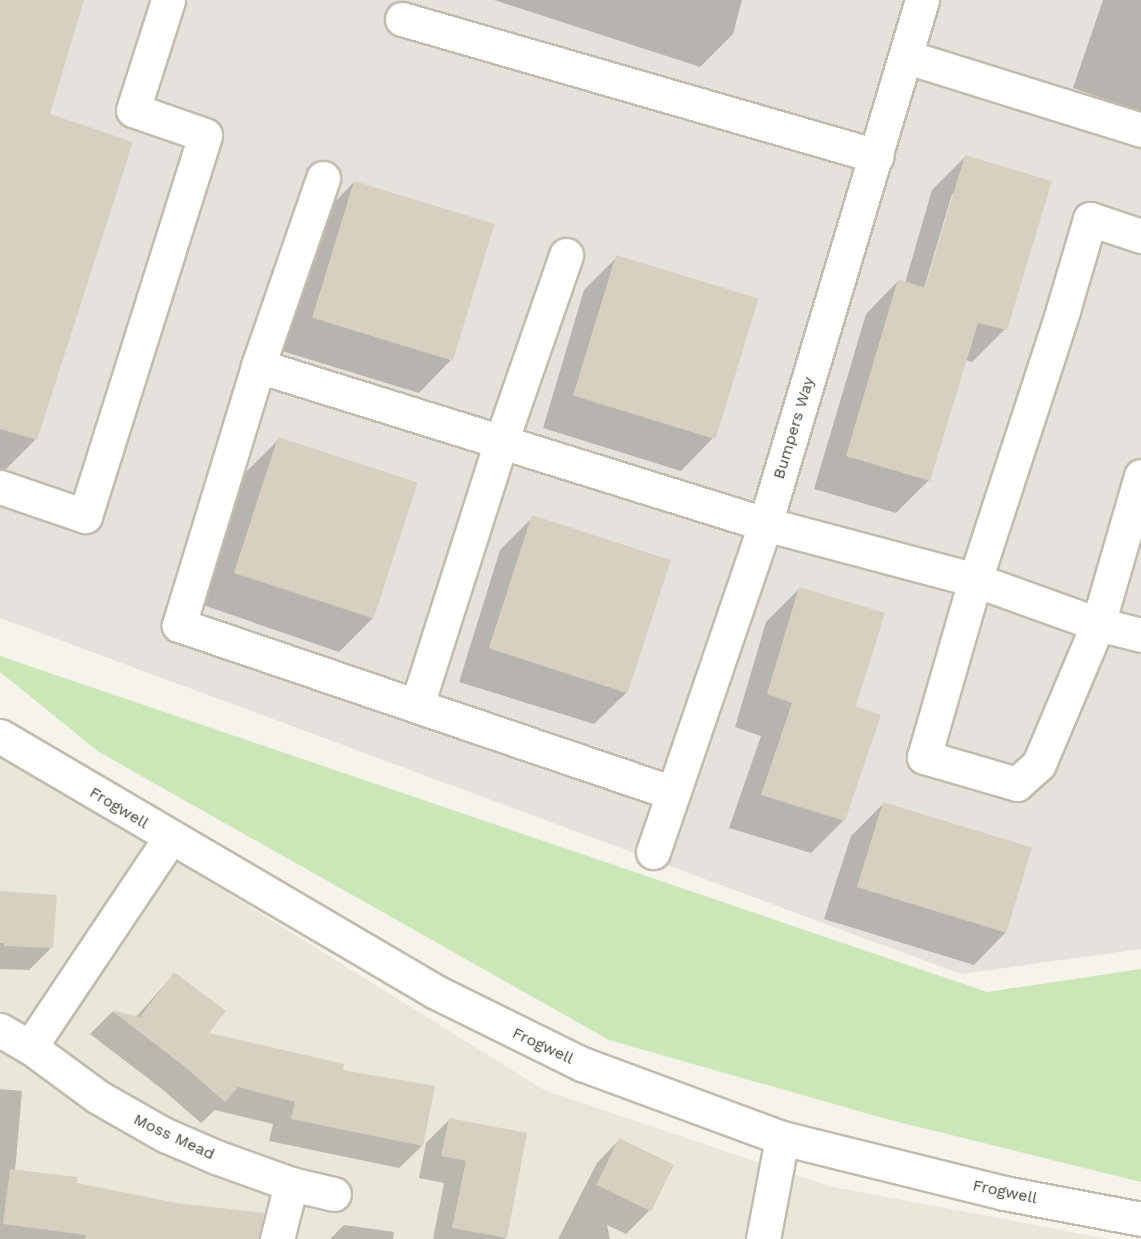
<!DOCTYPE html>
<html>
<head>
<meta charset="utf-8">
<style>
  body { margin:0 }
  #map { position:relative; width:1141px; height:1239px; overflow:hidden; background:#f5f3ec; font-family:"Work Sans",sans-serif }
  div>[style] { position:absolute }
  .residential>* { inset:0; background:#e9e6da }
  .industrial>* { inset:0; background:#e5e2dd }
  .green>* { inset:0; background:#cce7b7 }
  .shadow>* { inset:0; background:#0003 }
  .building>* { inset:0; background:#d7d0c1; transform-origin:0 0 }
  .roads { filter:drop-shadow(2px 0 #c1bcae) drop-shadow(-2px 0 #c1bcae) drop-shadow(0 2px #c1bcae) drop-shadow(0 -2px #c1bcae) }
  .minor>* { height:33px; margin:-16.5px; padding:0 16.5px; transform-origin:16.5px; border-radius:16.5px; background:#fff }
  span { translate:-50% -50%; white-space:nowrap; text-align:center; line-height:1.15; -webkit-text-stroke:4.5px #fff; paint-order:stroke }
  .street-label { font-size:16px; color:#4a4539 }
</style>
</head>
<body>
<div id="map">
  <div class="residential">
    <div style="clip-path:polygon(0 751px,544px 1090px,828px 1186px,1109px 1239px,0 1239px)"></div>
  </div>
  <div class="industrial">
    <div style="clip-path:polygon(0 0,1141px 0,1141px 949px,961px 974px,0 618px)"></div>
  </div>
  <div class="green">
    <div style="clip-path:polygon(0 656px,987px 992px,1141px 969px,1141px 1182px,890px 1120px,609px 1040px,99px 752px,0 672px)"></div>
  </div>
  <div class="shadow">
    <div style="clip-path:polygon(0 0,83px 0,48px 115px,131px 143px,35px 440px,2px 473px,0 472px)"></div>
    <div style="clip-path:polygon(494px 0,742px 0,733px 34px,700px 67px)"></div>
    <div style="clip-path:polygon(1103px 0,1141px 0,1141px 112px,1073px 88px)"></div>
    <div style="clip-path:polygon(evenodd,965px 157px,1005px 329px,972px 362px,966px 360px,929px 480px,896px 513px,814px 489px,866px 314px,898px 281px,905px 283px,932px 190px,965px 157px,952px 194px,955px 194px,925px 296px,922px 295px,952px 194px)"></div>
    <div style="clip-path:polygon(354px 182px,451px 360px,419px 393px,282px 351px,322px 215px)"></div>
    <div style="clip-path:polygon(617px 257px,713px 438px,681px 471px,543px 428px,584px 290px)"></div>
    <div style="clip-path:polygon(279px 439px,372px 619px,339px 652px,203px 605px,246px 472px)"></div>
    <div style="clip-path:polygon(533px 517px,627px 692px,594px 724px,459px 682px,500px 550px)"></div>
    <div style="clip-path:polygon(799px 589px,854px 707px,844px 820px,811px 853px,729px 828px,761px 736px,735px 727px,766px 622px)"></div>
    <div style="clip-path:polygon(884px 803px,1006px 932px,974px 965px,824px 919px,851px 836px)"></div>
    <div style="clip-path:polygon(0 893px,51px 948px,29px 970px,0 969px)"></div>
    <div style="clip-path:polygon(174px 974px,206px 1034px,422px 1146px,399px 1168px,269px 1141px,273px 1124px,215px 1110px,201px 1123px,162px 1089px,90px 1034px,112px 1012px,136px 1017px)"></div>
    <div style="clip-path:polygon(0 1089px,22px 1091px,15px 1171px,75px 1184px,242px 1239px,0 1239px)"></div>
    <div style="clip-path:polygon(449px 1120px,506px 1237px,504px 1239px,433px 1239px,444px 1183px,419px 1178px,426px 1143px)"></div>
    <div style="clip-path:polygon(619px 1140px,649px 1211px,626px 1234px,607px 1225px,610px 1239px,558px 1239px,597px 1163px)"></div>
    <div style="clip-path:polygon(344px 1225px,394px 1232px,393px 1239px,330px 1239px)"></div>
  </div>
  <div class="building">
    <div style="clip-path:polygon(0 0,84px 0,50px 114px,133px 142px,37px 440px,0 429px)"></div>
    <div style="clip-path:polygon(965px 155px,1052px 181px,1007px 330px,978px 323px,930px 481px,846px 456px,898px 279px,925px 288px)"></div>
    <div style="left:354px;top:181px;width:147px;height:143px;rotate:17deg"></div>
    <div style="left:616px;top:255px;width:149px;height:147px;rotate:17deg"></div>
    <div style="left:278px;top:437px;width:147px;height:143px;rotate:18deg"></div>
    <div style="left:532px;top:515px;width:146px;height:140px;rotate:18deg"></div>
    <div style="clip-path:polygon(799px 587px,885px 613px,856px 706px,881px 715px,845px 821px,761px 795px,792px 703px,767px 694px)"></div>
    <div style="left:883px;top:802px;width:156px;height:89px;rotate:17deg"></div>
    <div style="clip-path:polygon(0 891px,57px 895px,53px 948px,4px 946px,4px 943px,0 943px)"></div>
    <div style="clip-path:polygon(174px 972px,226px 1011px,209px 1033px,344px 1064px,343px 1070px,435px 1086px,423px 1146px,291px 1119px,295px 1102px,238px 1087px,225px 1102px,185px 1067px,111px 1010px,140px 1017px)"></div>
    <div style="clip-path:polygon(449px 1118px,527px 1133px,507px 1238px,452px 1228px,466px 1161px,441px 1156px)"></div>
    <div style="left:619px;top:1138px;width:61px;height:52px;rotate:26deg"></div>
    <div style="clip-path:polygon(10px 1169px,77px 1177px,77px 1183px,176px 1203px,264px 1213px,259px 1239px,85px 1239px,86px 1235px,3px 1224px)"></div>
  </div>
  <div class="roads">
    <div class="minor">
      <div style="left:402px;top:19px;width:494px;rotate:16.1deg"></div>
      <div style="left:907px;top:57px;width:245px;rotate:17.3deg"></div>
      <div style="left:258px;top:366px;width:199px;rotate:-70.9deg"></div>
      <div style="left:1141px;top:476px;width:154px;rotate:106.2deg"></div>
      <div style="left:1098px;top:624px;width:152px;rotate:112.9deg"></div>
      <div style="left:1039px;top:764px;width:30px;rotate:138deg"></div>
      <div style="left:1017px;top:784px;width:97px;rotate:-163.8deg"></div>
      <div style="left:924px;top:757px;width:184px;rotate:-73.9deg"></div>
      <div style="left:975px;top:580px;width:131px;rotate:19.7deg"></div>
      <div style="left:1098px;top:624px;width:44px;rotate:14.3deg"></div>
      <div style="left:0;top:487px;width:90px;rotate:18.8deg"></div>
      <div style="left:85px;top:516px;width:399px;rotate:-72.5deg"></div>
      <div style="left:205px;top:135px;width:76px;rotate:-160.9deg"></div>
      <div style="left:133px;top:110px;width:115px;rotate:-72.3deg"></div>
      <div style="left:417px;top:705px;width:276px;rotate:-72.3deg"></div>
      <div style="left:501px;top:442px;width:198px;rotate:-70.8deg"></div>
      <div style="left:0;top:736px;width:506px;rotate:30.42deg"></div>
      <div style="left:436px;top:992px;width:163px;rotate:26.3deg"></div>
      <div style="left:582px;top:1064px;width:213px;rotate:20.3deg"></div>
      <div style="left:782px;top:1138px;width:229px;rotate:13.9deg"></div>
      <div style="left:1004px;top:1193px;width:139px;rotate:10.7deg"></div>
      <div style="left:673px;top:793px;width:522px;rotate:-161.22deg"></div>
      <div style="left:179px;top:625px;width:271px;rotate:-73deg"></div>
      <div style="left:258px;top:366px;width:531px;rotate:17.31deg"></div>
      <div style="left:765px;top:524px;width:217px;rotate:14.9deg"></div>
      <div style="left:975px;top:580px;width:284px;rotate:-71.9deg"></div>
      <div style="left:1063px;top:310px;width:95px;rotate:-73.5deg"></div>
      <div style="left:1090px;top:219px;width:54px;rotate:18.4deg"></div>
      <div style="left:170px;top:838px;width:252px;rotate:123.8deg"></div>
      <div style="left:30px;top:1047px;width:84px;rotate:36.3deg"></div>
      <div style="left:98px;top:1097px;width:77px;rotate:29.6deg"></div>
      <div style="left:165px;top:1135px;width:56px;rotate:23.3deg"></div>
      <div style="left:216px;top:1157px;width:80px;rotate:19.8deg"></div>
      <div style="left:291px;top:1184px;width:44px;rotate:13.1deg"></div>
      <div style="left:653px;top:852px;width:347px;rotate:-71.1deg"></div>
      <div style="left:765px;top:524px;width:547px;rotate:-73.32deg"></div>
      <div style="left:0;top:1030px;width:34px;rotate:30deg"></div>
      <div style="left:277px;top:1239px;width:57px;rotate:-75.7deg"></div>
      <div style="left:763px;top:1239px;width:103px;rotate:-79.3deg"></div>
    </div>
  </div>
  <div class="street-label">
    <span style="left:794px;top:428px;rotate:-73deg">Bumpers Way</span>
    <span style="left:119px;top:808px;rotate:31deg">Frogwell</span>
    <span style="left:543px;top:1046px;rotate:25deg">Frogwell</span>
    <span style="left:174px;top:1137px;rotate:25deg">Moss Mead</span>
    <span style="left:1005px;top:1192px;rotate:12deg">Frogwell</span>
  </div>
</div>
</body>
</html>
